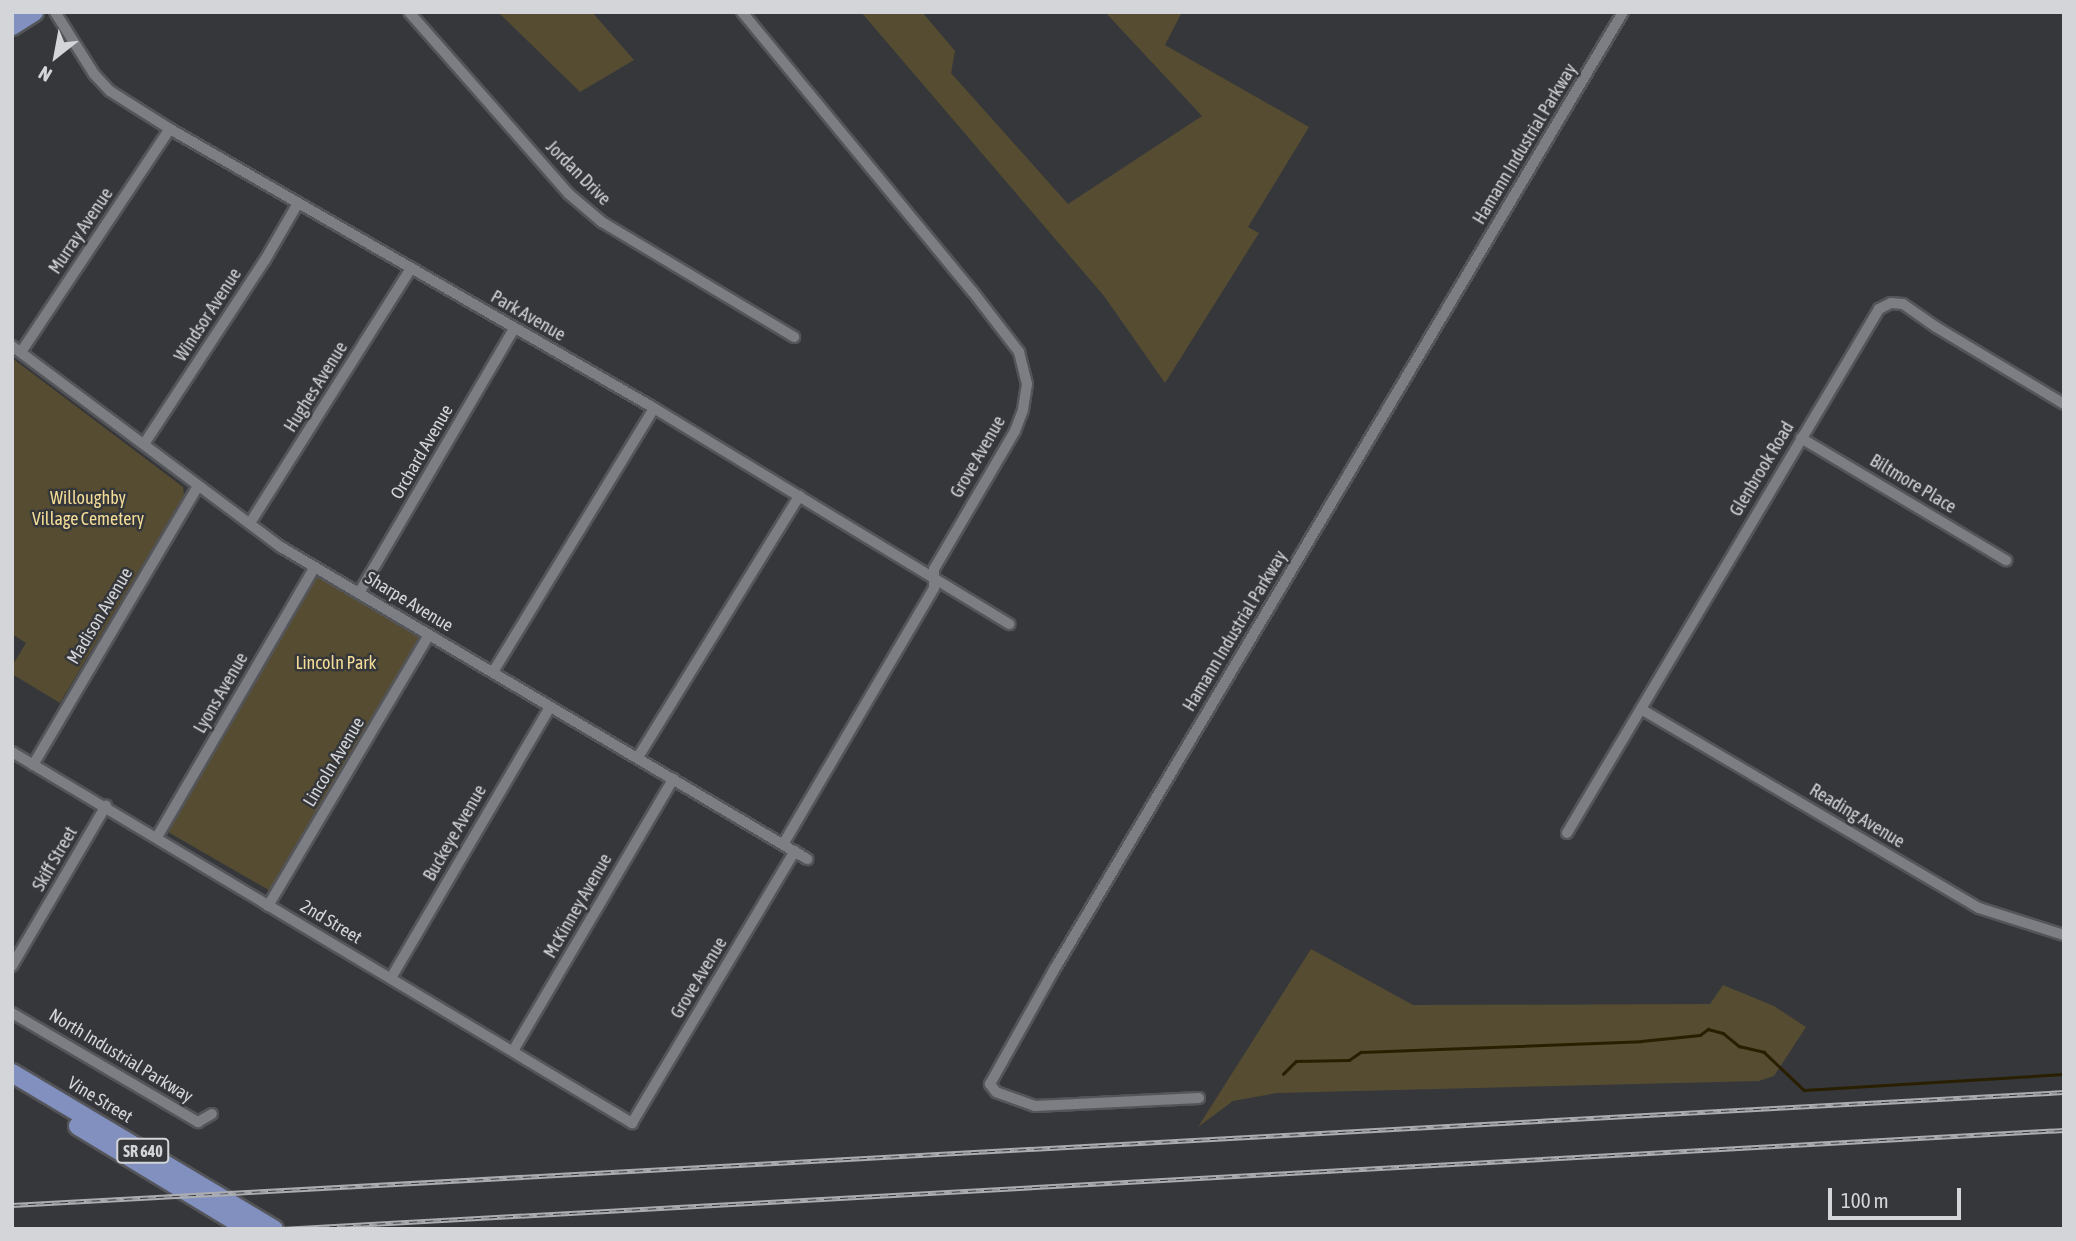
<!DOCTYPE html>
<html>
<head>
<meta charset="utf-8">
<style>
  body { margin:0 }
  #map { position:relative; width:2076px; height:1241px; overflow:hidden; background:#35373b; font-family:"Asap Condensed",sans-serif }
  div>[style] { position:absolute }
  .green>* { inset:0; background:#554c31; transform-origin:0 0 }
  .stream>* { height:2.5px; margin:-1.25px; padding:0 1.25px; transform-origin:1.25px; border-radius:1.25px; background:#291f00 }
  .roads { filter:drop-shadow(2px 0 #545559) drop-shadow(-2px 0 #545559) drop-shadow(0 2px #545559) drop-shadow(0 -2px #545559) }
  .minor>* { height:10px; margin:-5px; padding:0 5px; transform-origin:5px; border-radius:5px; background:#7c7e83 }
  .primary>* { height:18px; margin:-9px; padding:0 9px; transform-origin:9px; border-radius:9px; background:#8190be }
  .rail>* { height:5px; margin-top:-2.5px; transform-origin:0; background:repeating-linear-gradient(90deg,#35373b 0 8px,#acadb1 0 16px); box-sizing:border-box; border-block:2px solid #acadb1 }
  span { translate:-50% -50%; white-space:nowrap; text-align:center; line-height:1.15; -webkit-text-stroke:5px #35373b; paint-order:stroke }
  .shield-label span { padding:2px 5px; background:#35373b; border:2px solid; border-radius:5px; -webkit-text-stroke-width:0 }
  .shield-label { font-size:16px; color:#d4d5d8; font-weight:700 }
  .street-label { font-size:18px; color:#d4d5d8 }
  .park-label { font-size:18px; color:#f4dd96 }
  .frame { position:absolute; inset:0; border:14px solid #d4d5d8; pointer-events:none }
  .north { position:absolute; left:21px; top:21px; width:70px; height:70px; -webkit-text-stroke:5px #35373b; paint-order:stroke; rotate:211deg; font-size:19px; font-weight:700; line-height:28px; text-align:center; color:#d4d5d8 }
  .north::after { content:''; display:block; margin:auto; width:24px; height:32px; background:#d4d5d8; clip-path:polygon(50% 0,100% 100%,50% 72%,0 100%) }
  .scale { position:absolute; left:1828px; top:1188px; width:133px; height:32px; box-sizing:border-box; border:4px solid #d4d5d8; border-top:0; padding-left:9px; font-size:21px; line-height:24px; white-space:nowrap; color:#d4d5d8; -webkit-text-stroke:5px #35373b; paint-order:stroke }
</style>
</head>
<body>
<div id="map">
  <div class="green">
    <div style="clip-path:polygon(498px 12px,592px 12px,634px 60px,580px 92px)"></div>
    <div style="clip-path:polygon(861px 12px,922px 12px,955px 51px,951px 73px,1068px 204px,1202px 116px,1105px 12px,1182px 12px,1165px 45px,1309px 127px,1248px 227px,1259px 233px,1165px 383px,1104px 296px)"></div>
    <div style="clip-path:polygon(12px 358px,183px 487px,184px 495px,60px 703px,12px 674px,12px 666px,26px 643px,12px 634px)"></div>
    <div style="left:317px;top:575px;width:123px;height:297px;rotate:30deg"></div>
    <div style="clip-path:polygon(1311px 949px,1413px 1005px,1710px 1004px,1723px 985px,1774px 1006px,1806px 1027px,1774px 1076px,1759px 1081px,1277px 1093px,1233px 1101px,1198px 1127px)"></div>
  </div>
  <div class="stream">
    <div style="left:1283px;top:1074px;width:18px;rotate:-45deg"></div>
    <div style="left:1296px;top:1061px;width:53px;rotate:-1.1deg"></div>
    <div style="left:1349px;top:1060px;width:14px;rotate:-34deg"></div>
    <div style="left:1361px;top:1052px;width:280px;rotate:-2.2deg"></div>
    <div style="left:1641px;top:1041px;width:59px;rotate:-5.8deg"></div>
    <div style="left:1700px;top:1035px;width:10px;rotate:-37deg"></div>
    <div style="left:1708px;top:1029px;width:16px;rotate:15deg"></div>
    <div style="left:1723px;top:1033px;width:21px;rotate:39deg"></div>
    <div style="left:1739px;top:1046px;width:26px;rotate:13deg"></div>
    <div style="left:1764px;top:1052px;width:55px;rotate:43.5deg"></div>
    <div style="left:1804px;top:1090px;width:260px;rotate:-3.5deg"></div>
  </div>
  <div class="roads">
    <div class="minor">
      <div style="left:55px;top:12px;width:73px;rotate:57.8deg"></div>
      <div style="left:94px;top:74px;width:23px;rotate:47deg"></div>
      <div style="left:110px;top:91px;width:71px;rotate:32.3deg"></div>
      <div style="left:170px;top:129px;width:559px;rotate:29.96deg"></div>
      <div style="left:654px;top:408px;width:416px;rotate:31.3deg"></div>
      <div style="left:409px;top:12px;width:242px;rotate:48.7deg"></div>
      <div style="left:569px;top:194px;width:43px;rotate:40.3deg"></div>
      <div style="left:602px;top:222px;width:224px;rotate:30.9deg"></div>
      <div style="left:742px;top:12px;width:363px;rotate:50.5deg"></div>
      <div style="left:973px;top:292px;width:76px;rotate:52.5deg"></div>
      <div style="left:1019px;top:352px;width:33px;rotate:76deg"></div>
      <div style="left:1027px;top:384px;width:26px;rotate:99deg"></div>
      <div style="left:1023px;top:410px;width:22px;rotate:111deg"></div>
      <div style="left:1015px;top:431px;width:160px;rotate:120.4deg"></div>
      <div style="left:934px;top:569px;width:19px;rotate:90deg"></div>
      <div style="left:934px;top:588px;width:297px;rotate:120.5deg"></div>
      <div style="left:12px;top:346px;width:336px;rotate:36.8deg"></div>
      <div style="left:281px;top:547px;width:612px;rotate:30.67deg"></div>
      <div style="left:21px;top:352px;width:268px;rotate:-56.3deg"></div>
      <div style="left:1801px;top:438px;width:239px;rotate:30.8deg"></div>
      <div style="left:144px;top:444px;width:220px;rotate:-56.7deg"></div>
      <div style="left:265px;top:260px;width:66px;rotate:-59.9deg"></div>
      <div style="left:250px;top:523px;width:302px;rotate:-57.7deg"></div>
      <div style="left:359px;top:593px;width:306px;rotate:-59.6deg"></div>
      <div style="left:493px;top:672px;width:309px;rotate:-58.6deg"></div>
      <div style="left:1641px;top:709px;width:392px;rotate:30.5deg"></div>
      <div style="left:1979px;top:908px;width:89px;rotate:17.6deg"></div>
      <div style="left:12px;top:752px;width:723px;rotate:30.9deg"></div>
      <div style="left:632px;top:1123px;width:317px;rotate:-59.1deg"></div>
      <div style="left:638px;top:757px;width:307px;rotate:-58.3deg"></div>
      <div style="left:33px;top:765px;width:324px;rotate:-59.4deg"></div>
      <div style="left:1567px;top:833px;width:610px;rotate:-59.23deg"></div>
      <div style="left:1879px;top:309px;width:13px;rotate:-27deg"></div>
      <div style="left:1891px;top:303px;width:12px;rotate:5deg"></div>
      <div style="left:1903px;top:304px;width:40px;rotate:34.9deg"></div>
      <div style="left:1936px;top:327px;width:149px;rotate:31deg"></div>
      <div style="left:157px;top:837px;width:313px;rotate:-59.7deg"></div>
      <div style="left:268px;top:906px;width:315px;rotate:-59.3deg"></div>
      <div style="left:12px;top:966px;width:186px;rotate:-59.6deg"></div>
      <div style="left:391px;top:978px;width:314px;rotate:-59.6deg"></div>
      <div style="left:12px;top:1013px;width:216px;rotate:30.4deg"></div>
      <div style="left:198px;top:1122px;width:16px;rotate:-30deg"></div>
      <div style="left:513px;top:1051px;width:316px;rotate:-59.5deg"></div>
      <div style="left:1199px;top:1098px;width:164px;rotate:177.2deg"></div>
      <div style="left:1035px;top:1106px;width:41px;rotate:-160.3deg"></div>
      <div style="left:996px;top:1092px;width:10px;rotate:-127deg"></div>
      <div style="left:990px;top:1084px;width:131px;rotate:-60.7deg"></div>
      <div style="left:1054px;top:970px;width:1114px;rotate:-59.29deg"></div>
    </div>
    <div class="primary">
      <div style="left:12px;top:26px;width:26px;rotate:-32deg"></div>
      <div style="left:12px;top:1073px;width:305px;rotate:30.8deg"></div>
      <div style="left:78px;top:1126px;width:199px;rotate:31.2deg"></div>
    </div>
  </div>
  <div class="rail">
    <div style="left:12px;top:1205px;width:2055px;rotate:-3.15deg"></div>
    <div style="left:281px;top:1229px;width:1786px;rotate:-3.18deg"></div>
  </div>
  <div class="shield-label">
    <span style="left:143px;top:1151px">SR 640</span>
  </div>
  <div class="street-label">
    <span style="left:1525px;top:144px;rotate:-59deg">Hamann Industrial Parkway</span>
    <span style="left:578px;top:173px;rotate:45deg">Jordan Drive</span>
    <span style="left:81px;top:231px;rotate:-56deg">Murray Avenue</span>
    <span style="left:208px;top:315px;rotate:-57deg">Windsor Avenue</span>
    <span style="left:528px;top:316px;rotate:30deg">Park Avenue</span>
    <span style="left:316px;top:387px;rotate:-58deg">Hughes Avenue</span>
    <span style="left:422px;top:452px;rotate:-60deg">Orchard Avenue</span>
    <span style="left:978px;top:457px;rotate:-60deg">Grove Avenue</span>
    <span style="left:1762px;top:469px;rotate:-59deg">Glenbrook Road</span>
    <span style="left:1913px;top:484px;rotate:31deg">Biltmore Place</span>
    <span style="left:409px;top:602px;rotate:31deg">Sharpe Avenue</span>
    <span style="left:100px;top:616px;rotate:-59deg">Madison Avenue</span>
    <span style="left:1235px;top:631px;rotate:-59deg">Hamann Industrial Parkway</span>
    <span style="left:221px;top:693px;rotate:-60deg">Lyons Avenue</span>
    <span style="left:334px;top:762px;rotate:-59deg">Lincoln Avenue</span>
    <span style="left:1857px;top:816px;rotate:31deg">Reading Avenue</span>
    <span style="left:455px;top:833px;rotate:-60deg">Buckeye Avenue</span>
    <span style="left:55px;top:859px;rotate:-60deg">Skiff Street</span>
    <span style="left:578px;top:906px;rotate:-60deg">McKinney Avenue</span>
    <span style="left:331px;top:922px;rotate:31deg">2nd Street</span>
    <span style="left:699px;top:978px;rotate:-59deg">Grove Avenue</span>
    <span style="left:121px;top:1056px;rotate:31deg">North Industrial Parkway</span>
    <span style="left:100px;top:1100px;rotate:31deg">Vine Street</span>
  </div>
  <div class="park-label">
    <span style="left:88px;top:509px">Willoughby<br>Village Cemetery</span>
    <span style="left:336px;top:663px">Lincoln Park</span>
  </div>
  <div class="frame"></div>
  <div class="north">N</div>
  <div class="scale">100 m</div>
</div>
</body>
</html>
